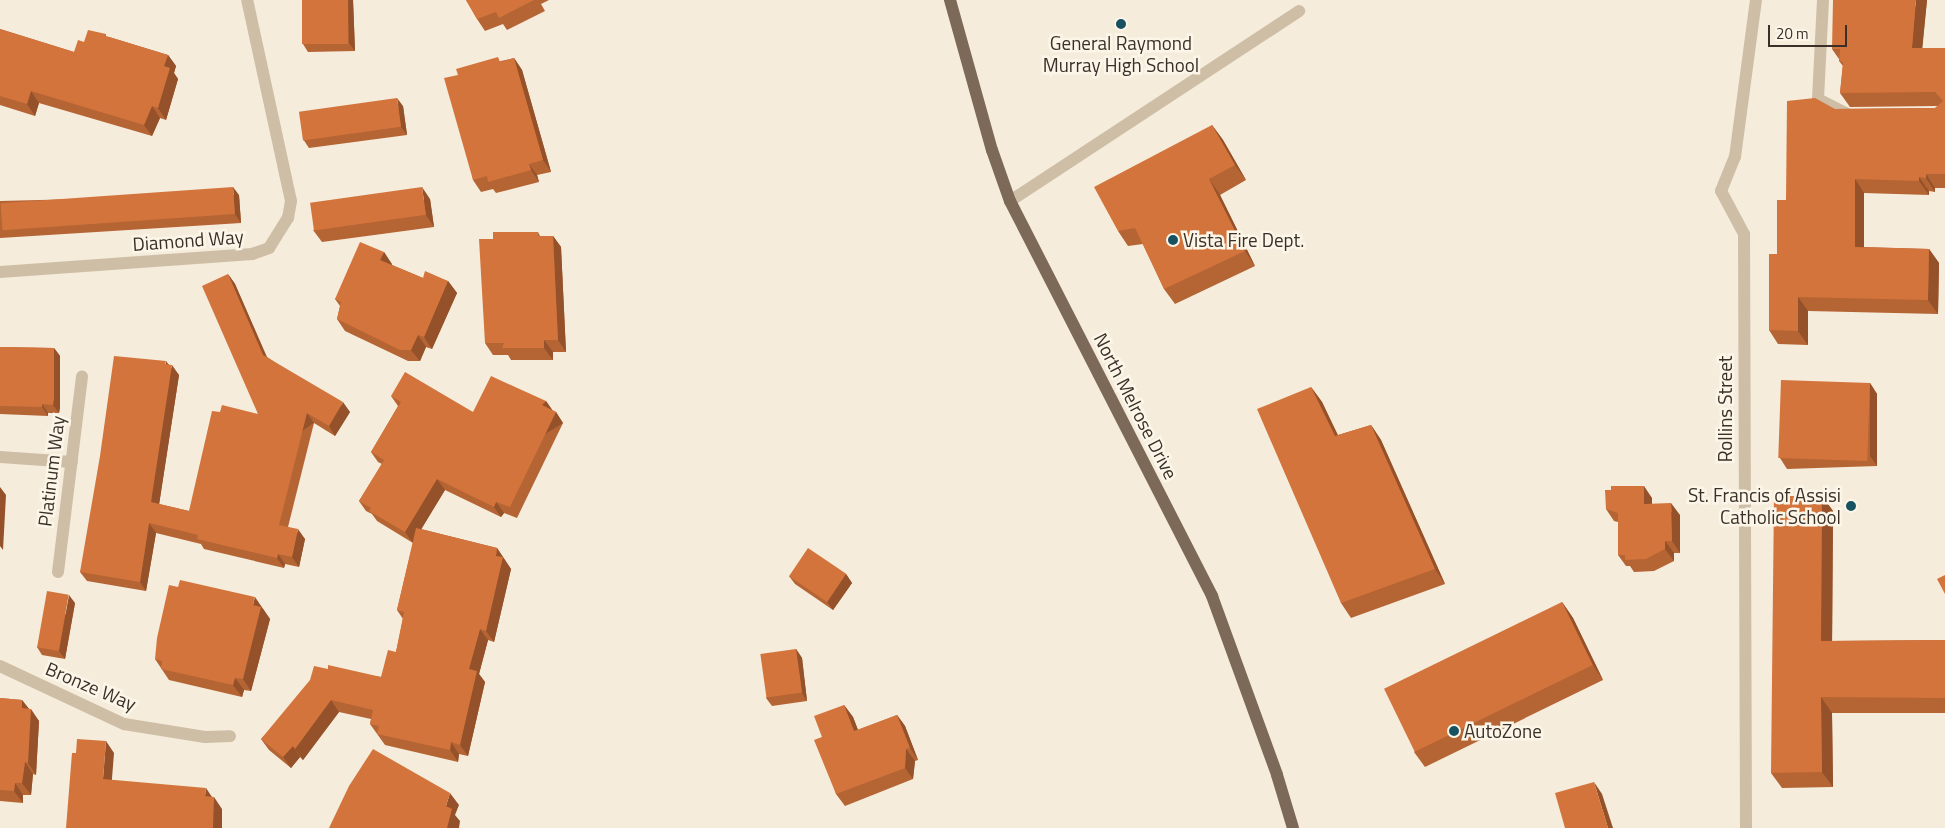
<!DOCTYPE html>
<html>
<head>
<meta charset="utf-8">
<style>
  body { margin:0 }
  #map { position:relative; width:1945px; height:828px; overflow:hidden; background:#f5ecdc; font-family:"Titillium Web",sans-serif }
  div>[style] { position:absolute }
  .street>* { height:12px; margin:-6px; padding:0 6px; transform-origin:6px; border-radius:6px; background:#cebea6 }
  .primary>* { height:12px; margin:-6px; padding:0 6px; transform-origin:6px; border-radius:6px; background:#7d6957 }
  .wall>* { inset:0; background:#b56434 }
  .shaded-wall>* { inset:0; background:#94512a; transform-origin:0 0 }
  .building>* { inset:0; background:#d3743c; transform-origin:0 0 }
  .dots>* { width:14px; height:14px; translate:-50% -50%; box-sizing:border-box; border:2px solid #fcf6e9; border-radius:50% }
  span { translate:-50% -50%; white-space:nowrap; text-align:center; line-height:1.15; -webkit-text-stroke:5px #fcf6e9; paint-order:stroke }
  .poi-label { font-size:19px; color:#3a3028 }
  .left { translate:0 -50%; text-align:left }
  .right { translate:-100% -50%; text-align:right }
  .street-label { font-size:19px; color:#3a3028 }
  .scale { position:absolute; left:1768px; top:25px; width:79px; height:22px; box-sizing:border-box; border:2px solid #3a3028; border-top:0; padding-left:6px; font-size:15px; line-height:18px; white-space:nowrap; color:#3a3028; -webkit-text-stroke:4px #fcf6e9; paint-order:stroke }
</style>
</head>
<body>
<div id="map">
  <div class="street">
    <div style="left:1823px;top:0;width:99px;rotate:92.9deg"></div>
    <div style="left:1818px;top:99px;width:35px;rotate:27deg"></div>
    <div style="left:1010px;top:201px;width:346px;rotate:-33.3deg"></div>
    <div style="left:0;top:272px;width:253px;rotate:-4.1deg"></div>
    <div style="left:252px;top:254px;width:18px;rotate:-19deg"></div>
    <div style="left:269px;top:248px;width:36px;rotate:-58deg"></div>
    <div style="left:288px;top:218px;width:17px;rotate:-80deg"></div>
    <div style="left:291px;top:201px;width:206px;rotate:-102.3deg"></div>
    <div style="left:0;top:457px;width:72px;rotate:4deg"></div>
    <div style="left:58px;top:572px;width:197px;rotate:-83deg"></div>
    <div style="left:0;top:666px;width:137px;rotate:25.1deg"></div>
    <div style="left:124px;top:724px;width:82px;rotate:9.1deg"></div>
    <div style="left:205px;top:737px;width:25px;rotate:-2deg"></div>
    <div style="left:1746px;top:828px;width:594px;rotate:-90.19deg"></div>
    <div style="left:1744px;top:234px;width:49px;rotate:-118.1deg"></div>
    <div style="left:1721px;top:191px;width:37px;rotate:-68deg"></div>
    <div style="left:1735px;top:157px;width:158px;rotate:-82.4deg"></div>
  </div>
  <div class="primary">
    <div style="left:950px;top:0;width:156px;rotate:74.4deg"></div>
    <div style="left:992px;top:150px;width:54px;rotate:70.6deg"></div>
    <div style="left:1010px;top:201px;width:444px;rotate:62.9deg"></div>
    <div style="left:1212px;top:596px;width:190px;rotate:70deg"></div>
    <div style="left:1277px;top:775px;width:55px;rotate:73.2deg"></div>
  </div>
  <div class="wall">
    <div style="clip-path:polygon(353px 0,355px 51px,308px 52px,303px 44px)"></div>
    <div style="clip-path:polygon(466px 0,549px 0,541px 4px,545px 11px,507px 30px,503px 24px,485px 31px,477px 19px)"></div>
    <div style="clip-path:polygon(1927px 0,1922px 48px,1945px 48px,1945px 188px,1935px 188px,1935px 192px,1929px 191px,1929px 195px,1864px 193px,1864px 247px,1929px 249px,1939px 263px,1938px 314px,1808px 311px,1808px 345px,1778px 344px,1769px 330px,1777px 254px,1786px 200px,1835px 109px,1935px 108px,1938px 106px,1850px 107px,1840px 93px,1843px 66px,1839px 61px,1839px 59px,1832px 49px)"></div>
    <div style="clip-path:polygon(0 29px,74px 52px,84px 42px,109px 37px,168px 55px,176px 66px,174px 73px,178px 79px,166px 120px,160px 118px,152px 136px,39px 103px,35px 116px,0 105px)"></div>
    <div style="clip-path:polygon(514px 58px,522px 70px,551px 172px,537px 175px,539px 182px,496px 193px,493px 189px,481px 192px,473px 180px,458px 75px,501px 61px)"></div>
    <div style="clip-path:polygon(403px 106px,407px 135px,309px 148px,303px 139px)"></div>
    <div style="clip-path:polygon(1212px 125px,1223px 140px,1246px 180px,1220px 195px,1255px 266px,1175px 304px,1164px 289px,1143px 244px,1128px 246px,1118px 231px)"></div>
    <div style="clip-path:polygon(239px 195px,241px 223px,0 238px,0 201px)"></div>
    <div style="clip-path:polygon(430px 199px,434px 227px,322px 242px,313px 230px)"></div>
    <div style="clip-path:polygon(538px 232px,540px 236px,553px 236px,561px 247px,566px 352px,553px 352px,553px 360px,511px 360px,508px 355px,493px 355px,485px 343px,493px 239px)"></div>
    <div style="clip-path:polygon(384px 252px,392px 265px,423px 278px,448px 281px,457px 293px,432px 349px,426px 347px,420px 361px,408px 361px,345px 331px,337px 319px,340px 306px,335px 299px)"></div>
    <div style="clip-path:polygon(228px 274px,235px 284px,267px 357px,350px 412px,335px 436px,314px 423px,288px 527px,305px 539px,299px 567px,285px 564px,284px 568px,204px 549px,201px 544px,156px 533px,146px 591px,87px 581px,80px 572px,168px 364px,179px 375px,159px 504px,189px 511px,258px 414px)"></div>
    <div style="clip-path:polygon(0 347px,54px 348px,60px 356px,60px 407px,59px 413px,48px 413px,48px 416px,0 414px)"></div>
    <div style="clip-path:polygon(1870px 383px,1877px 394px,1877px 466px,1787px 469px,1780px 458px)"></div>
    <div style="clip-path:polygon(1311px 387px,1322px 402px,1338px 435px,1371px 425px,1381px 440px,1445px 584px,1351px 618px,1341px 603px)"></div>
    <div style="clip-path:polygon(391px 396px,473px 412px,546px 401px,552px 410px,556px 412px,563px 423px,517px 518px,504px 513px,501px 517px,445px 490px,421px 529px,497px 548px,511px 569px,494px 642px,488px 640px,479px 674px,485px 682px,468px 756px,459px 754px,458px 762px,385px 745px,370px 724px,371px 719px,339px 712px,303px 760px,300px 757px,291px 768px,269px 750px,261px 739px,328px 669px,381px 677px,396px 652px,403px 619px,397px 610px,413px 543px,377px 521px,372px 514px,366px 511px,359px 501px,382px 464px,378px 462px,371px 452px,398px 406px)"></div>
    <div style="clip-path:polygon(1611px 490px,1652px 498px,1652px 504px,1680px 515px,1680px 553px,1674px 553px,1674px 561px,1654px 571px,1634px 572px,1630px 566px,1626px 566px,1618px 555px,1618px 522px,1614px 521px,1606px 509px)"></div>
    <div style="clip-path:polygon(1822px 496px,1833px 511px,1832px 641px,1945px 640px,1945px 713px,1832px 713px,1833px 787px,1782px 788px,1771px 773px)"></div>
    <div style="clip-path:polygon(846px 574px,852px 583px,833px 610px,795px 584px,789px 576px)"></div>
    <div style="clip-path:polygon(1562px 602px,1573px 618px,1603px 680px,1425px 767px,1414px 752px)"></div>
    <div style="clip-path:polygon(75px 603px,65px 659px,42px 655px,37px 647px)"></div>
    <div style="clip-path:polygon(263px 609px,270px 619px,251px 691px,244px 690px,242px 697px,169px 680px,155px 659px)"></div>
    <div style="clip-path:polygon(796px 649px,802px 658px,807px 701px,772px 706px,766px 698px)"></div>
    <div style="clip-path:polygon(0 698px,22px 700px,39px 721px,36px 775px,33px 774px,31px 795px,23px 795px,23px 803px,0 801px)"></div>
    <div style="clip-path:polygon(844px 705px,853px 717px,858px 730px,897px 715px,905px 726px,918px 760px,915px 761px,913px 779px,845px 806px,836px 794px,822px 737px)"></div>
  </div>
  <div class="shaded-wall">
    <div style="clip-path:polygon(348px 0,353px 0,355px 51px,349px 43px)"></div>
    <div style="clip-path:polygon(1916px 0,1927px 0,1921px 62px,1912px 48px)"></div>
    <div style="clip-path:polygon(168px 55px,176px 66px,174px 73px,178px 79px,166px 120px,158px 108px,164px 66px)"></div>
    <div style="clip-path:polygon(514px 58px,522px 70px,551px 172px,543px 160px)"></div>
    <div style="clip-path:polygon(31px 91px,39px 103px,35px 116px,27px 104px)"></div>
    <div style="clip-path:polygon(397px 98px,403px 106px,407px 135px,401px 127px)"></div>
    <div style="clip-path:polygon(152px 106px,160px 118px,152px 136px,144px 125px)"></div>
    <div style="clip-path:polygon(1212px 125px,1223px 140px,1246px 180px,1235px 165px)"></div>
    <div style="clip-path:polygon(529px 164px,537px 175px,539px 182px,531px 170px)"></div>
    <div style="clip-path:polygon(1926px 174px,1935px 188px,1935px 192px,1926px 178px)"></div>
    <div style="clip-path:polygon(1919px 177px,1929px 191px,1929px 195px,1919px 181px)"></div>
    <div style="clip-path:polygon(1209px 179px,1220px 195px,1255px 266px,1245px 251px)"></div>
    <div style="clip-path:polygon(1855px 179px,1864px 193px,1864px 261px,1855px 247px)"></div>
    <div style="clip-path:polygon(233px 187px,239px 195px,241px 223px,235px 214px)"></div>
    <div style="clip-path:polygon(422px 187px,430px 199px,434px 227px,426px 215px)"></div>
    <div style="clip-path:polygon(553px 236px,561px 247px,566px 352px,558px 340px)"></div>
    <div style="clip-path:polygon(1929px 249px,1939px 263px,1938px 314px,1928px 300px)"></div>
    <div style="clip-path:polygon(384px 252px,392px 264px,389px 272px,380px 260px)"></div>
    <div style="clip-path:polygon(228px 274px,235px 284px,270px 365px,263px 355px)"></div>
    <div style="clip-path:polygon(448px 281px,457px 293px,432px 349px,424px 337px)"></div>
    <div style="clip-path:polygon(1798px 297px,1808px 311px,1808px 345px,1798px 331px)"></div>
    <div style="clip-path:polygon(418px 335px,426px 347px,420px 361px,411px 350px)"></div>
    <div style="clip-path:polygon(544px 340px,553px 352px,553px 360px,544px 348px)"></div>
    <div style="clip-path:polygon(54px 348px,60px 356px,60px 407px,59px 413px,53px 405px)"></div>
    <div style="clip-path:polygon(166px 361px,172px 369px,172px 365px,179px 375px,158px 512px,151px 502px)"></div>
    <div style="clip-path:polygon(1870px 383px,1877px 394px,1877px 466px,1870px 456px)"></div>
    <div style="clip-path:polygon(1311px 387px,1322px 402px,1345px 451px,1335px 436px)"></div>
    <div style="clip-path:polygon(546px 401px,553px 411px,542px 405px)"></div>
    <div style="clip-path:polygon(343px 402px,350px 412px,335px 436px,329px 426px)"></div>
    <div style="clip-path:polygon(42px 404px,48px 413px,48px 416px,42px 407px)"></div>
    <div style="left:556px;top:412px;width:13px;height:106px;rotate:58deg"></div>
    <div style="left:307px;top:413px;width:12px;height:115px;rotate:55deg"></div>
    <div style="clip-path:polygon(1371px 425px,1381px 440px,1445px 584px,1435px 569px)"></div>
    <div style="clip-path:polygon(437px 479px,445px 490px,413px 543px,405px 532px)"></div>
    <div style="clip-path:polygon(1644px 486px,1652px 498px,1652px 516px,1644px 504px)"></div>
    <div style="clip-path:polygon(0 487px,6px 495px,3px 550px,0 546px)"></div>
    <div style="clip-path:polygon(1822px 496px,1833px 511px,1832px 656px,1821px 641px)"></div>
    <div style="clip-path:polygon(496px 502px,504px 513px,501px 517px,494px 507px)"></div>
    <div style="clip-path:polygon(1671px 503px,1680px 515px,1680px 553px,1672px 541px)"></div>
    <div style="clip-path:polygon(149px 523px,156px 533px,146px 591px,140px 582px)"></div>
    <div style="clip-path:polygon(298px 529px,305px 539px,299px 567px,292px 557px)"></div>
    <div style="clip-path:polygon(1665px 541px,1674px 553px,1674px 561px,1665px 549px)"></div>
    <div style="clip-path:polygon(497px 548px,511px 569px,494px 642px,486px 631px)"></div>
    <div style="clip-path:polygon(278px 554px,285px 564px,284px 568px,277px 558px)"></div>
    <div style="clip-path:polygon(846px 574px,852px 583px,833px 610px,827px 602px)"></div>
    <div style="clip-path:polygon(69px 595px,75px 603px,65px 659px,59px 651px)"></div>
    <div style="clip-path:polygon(255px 597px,270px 619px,251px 691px,243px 679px,253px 605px)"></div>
    <div style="clip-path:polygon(1562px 602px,1573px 618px,1603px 680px,1593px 665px)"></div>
    <div style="clip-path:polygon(480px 629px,488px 640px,479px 674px,485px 682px,468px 756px,460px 745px,469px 669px)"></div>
    <div style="clip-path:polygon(796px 649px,802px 658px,807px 701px,802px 693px)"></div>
    <div style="clip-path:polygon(235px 678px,244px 690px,242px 697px,233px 685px)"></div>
    <div style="clip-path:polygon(1821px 697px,1832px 713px,1833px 787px,1822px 772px)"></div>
    <div style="clip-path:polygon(22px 700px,31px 712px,31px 709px,39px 721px,36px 775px,28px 763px,22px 708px)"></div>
    <div style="clip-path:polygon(331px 700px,339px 712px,303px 760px,295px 749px)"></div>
    <div style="clip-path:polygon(844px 705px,853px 717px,863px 743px,854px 731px)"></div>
    <div style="clip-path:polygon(897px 715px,905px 726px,918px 760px,910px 748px)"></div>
    <div style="clip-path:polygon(106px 741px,114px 753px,111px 791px,103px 779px)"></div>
    <div style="clip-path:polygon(451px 742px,459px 754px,458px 762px,450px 750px)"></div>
    <div style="clip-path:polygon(293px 746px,300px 757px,291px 768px,283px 757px)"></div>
    <div style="clip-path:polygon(906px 749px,915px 761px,913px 779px,905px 768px)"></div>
    <div style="clip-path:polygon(25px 762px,33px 774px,31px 795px,22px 783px)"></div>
    <div style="clip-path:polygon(1594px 782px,1602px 794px,1613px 828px,1608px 828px)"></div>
    <div style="clip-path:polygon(15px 783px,23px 795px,23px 803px,14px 791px)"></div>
    <div style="clip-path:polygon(206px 788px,214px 800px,214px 797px,222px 809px,222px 828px,213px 828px,205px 796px)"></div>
    <div style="clip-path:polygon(450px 793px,459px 805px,455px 815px,460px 821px,459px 828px,447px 828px,446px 806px)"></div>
  </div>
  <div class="building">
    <div style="left:302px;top:0;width:46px;height:44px"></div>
    <div style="clip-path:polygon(466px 0,534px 0,499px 18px,496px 12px,477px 19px)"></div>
    <div style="clip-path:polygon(1833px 0,1916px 0,1912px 48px,1945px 48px,1945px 174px,1926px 174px,1926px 178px,1919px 177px,1919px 181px,1855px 179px,1855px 247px,1929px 249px,1928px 300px,1798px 297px,1798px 331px,1769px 330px,1769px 254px,1777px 254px,1777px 200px,1786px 200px,1787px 101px,1815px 98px,1835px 109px,1935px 108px,1943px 101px,1935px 92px,1840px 93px,1843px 62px,1839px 61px,1840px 49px,1832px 49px)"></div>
    <div style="clip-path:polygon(0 29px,74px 52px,78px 40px,84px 42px,88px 30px,106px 34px,106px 36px,168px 55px,164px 66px,170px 68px,158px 108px,152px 106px,144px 125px,31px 91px,27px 104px,0 96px)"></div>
    <div style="clip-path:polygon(498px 57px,500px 62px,514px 58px,543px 160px,529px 164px,531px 170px,488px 182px,487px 176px,473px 180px,444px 78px,458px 75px,456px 69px)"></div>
    <div style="left:397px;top:98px;width:29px;height:99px;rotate:82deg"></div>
    <div style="clip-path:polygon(1212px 125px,1235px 165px,1209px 179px,1245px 251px,1164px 289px,1135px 228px,1118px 231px,1094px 187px)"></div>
    <div style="left:233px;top:187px;width:27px;height:233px;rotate:86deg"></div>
    <div style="left:422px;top:187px;width:28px;height:113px;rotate:82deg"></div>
    <div style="clip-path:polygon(493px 232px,538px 232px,538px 236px,553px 236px,558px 340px,544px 340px,544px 348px,502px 348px,504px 343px,485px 343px,479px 239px,493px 239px)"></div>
    <div style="clip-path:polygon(360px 242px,384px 252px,380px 260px,423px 278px,425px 271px,448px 281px,424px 337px,418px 335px,411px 350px,400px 350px,337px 319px,341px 302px,335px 299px)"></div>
    <div style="clip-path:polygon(228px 274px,263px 355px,343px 402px,329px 426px,307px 413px,279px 525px,298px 529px,292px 557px,278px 554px,277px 558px,197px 539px,198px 535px,149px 523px,140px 582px,80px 572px,100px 456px,114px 356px,166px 361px,165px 364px,172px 365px,151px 502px,189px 511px,212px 411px,220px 412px,222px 405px,258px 414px,202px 286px)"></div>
    <div style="clip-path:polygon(0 347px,54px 348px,54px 399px,53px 405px,42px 404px,42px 407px,0 406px)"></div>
    <div style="clip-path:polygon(405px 372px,473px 412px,491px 376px,546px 401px,542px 405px,556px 412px,510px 507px,496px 502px,494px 507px,437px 479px,405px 532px,369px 511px,371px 508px,359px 501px,384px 460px,371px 452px,401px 402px,391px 396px)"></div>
    <div style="left:1781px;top:380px;width:89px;height:78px;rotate:2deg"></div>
    <div style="clip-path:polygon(1311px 387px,1335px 436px,1371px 425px,1435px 569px,1341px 603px,1257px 409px)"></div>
    <div style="clip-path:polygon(1611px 486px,1644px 486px,1644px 504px,1671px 503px,1672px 541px,1665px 541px,1665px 549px,1646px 559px,1625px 560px,1625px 555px,1618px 555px,1618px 513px,1606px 509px,1605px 490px,1611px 490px)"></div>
    <div style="clip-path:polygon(1774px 496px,1822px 496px,1821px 641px,1945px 640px,1945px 698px,1821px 697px,1822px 772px,1771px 773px)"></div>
    <div style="clip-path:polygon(416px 528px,497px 548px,496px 556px,503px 557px,486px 631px,480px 629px,469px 669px,477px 671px,460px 745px,451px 742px,450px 750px,377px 734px,379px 726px,370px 724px,373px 710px,331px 700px,295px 749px,293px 746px,283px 757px,261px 739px,310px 680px,314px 666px,328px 669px,328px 665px,381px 677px,388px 650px,396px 652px,404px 612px,397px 610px)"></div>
    <div style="left:808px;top:548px;width:46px;height:34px;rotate:34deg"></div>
    <div style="clip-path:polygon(1945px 575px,1945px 594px,1937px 579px)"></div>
    <div style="clip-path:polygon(180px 580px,255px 597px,253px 605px,261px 607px,243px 679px,235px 678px,233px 685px,161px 669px,162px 661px,155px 659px,157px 638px,169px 585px,178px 587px)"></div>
    <div style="left:47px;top:591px;width:22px;height:57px;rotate:10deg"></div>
    <div style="left:1562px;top:602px;width:70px;height:198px;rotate:64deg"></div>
    <div style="left:796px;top:649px;width:44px;height:36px;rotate:82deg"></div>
    <div style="clip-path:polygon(0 698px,22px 700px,22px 708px,31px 709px,28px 763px,25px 762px,22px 783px,15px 783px,14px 791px,0 790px)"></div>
    <div style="clip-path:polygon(844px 705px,854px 731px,897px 715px,910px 748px,906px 749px,905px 768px,836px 794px,814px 740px,822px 737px,814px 716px)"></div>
    <div style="clip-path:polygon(77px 739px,106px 741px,103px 779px,206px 788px,205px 796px,214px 797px,213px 828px,66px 828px,72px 753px,76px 753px)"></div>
    <div style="clip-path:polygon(373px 749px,450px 793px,446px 806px,452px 809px,447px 828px,329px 828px,349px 786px)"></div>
    <div style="clip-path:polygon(1594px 782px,1608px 828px,1565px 828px,1555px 793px)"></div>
  </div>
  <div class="dots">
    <div style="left:1121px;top:24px;background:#185260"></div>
    <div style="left:1173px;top:240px;background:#185260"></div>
    <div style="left:1851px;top:506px;background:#185260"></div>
    <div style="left:1454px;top:731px;background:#185260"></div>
  </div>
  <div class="poi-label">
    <span style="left:1121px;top:54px">General Raymond<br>Murray High School</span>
    <span class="left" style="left:1183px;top:240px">Vista Fire Dept.</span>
    <span class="right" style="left:1841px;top:506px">St. Francis of Assisi<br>Catholic School</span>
    <span class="left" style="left:1464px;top:731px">AutoZone</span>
  </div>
  <div class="street-label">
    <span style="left:188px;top:240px;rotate:-4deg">Diamond Way</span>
    <span style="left:1136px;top:406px;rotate:63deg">North Melrose Drive</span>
    <span style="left:1725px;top:409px;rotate:-90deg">Rollins Street</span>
    <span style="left:51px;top:471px;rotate:-83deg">Platinum Way</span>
    <span style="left:91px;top:686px;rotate:23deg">Bronze Way</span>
  </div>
  <div class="scale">20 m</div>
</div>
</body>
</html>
